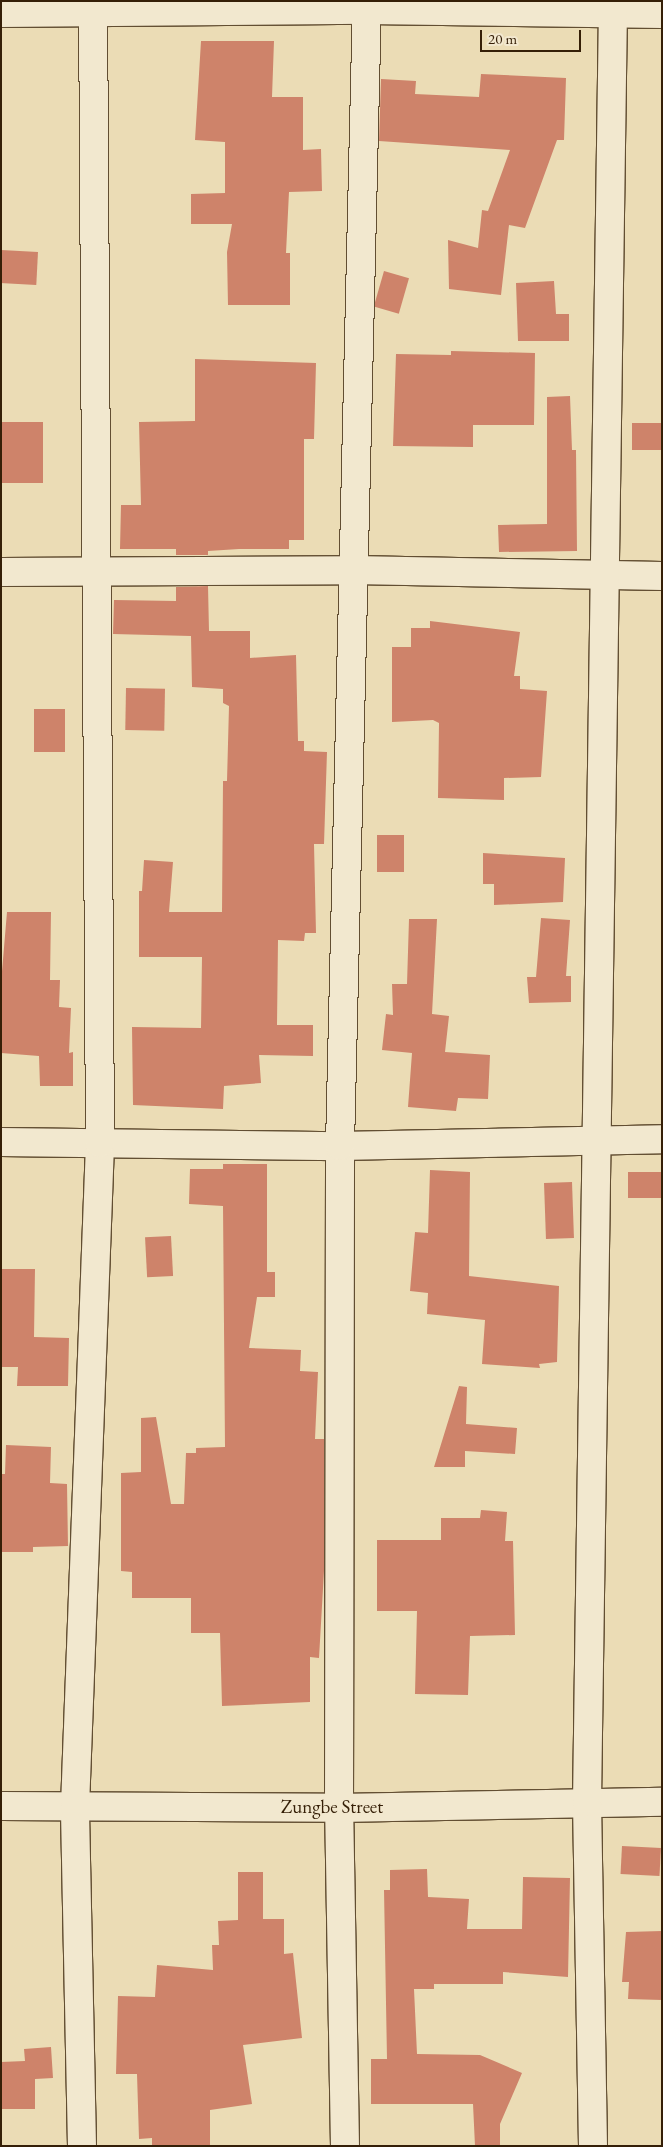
<!DOCTYPE html>
<html>
<head>
<meta charset="utf-8">
<style>
  body { margin:0 }
  #map { position:relative; width:663px; height:2147px; overflow:hidden; background:#ebdcb5; font-family:"EB Garamond",serif }
  div>[style] { position:absolute }
  .building>* { inset:0; background:#ce836a; transform-origin:0 0 }
  .roads { filter:drop-shadow(1px 0 #624e32) drop-shadow(-1px 0 #624e32) drop-shadow(0 1px #624e32) drop-shadow(0 -1px #624e32) }
  .minor>* { height:28px; margin:-14px; padding:0 14px; transform-origin:14px; border-radius:14px; background:#f2e8cf }
  span { translate:-50% -50%; white-space:nowrap; text-align:center; line-height:1.15; -webkit-text-stroke:4px #f2e8cf; paint-order:stroke }
  .street-label { font-size:19px; color:#351f07 }
  .frame { position:absolute; inset:0; border:2px solid #351f07; pointer-events:none }
  .scale { position:absolute; left:480px; top:30px; width:101px; height:22px; box-sizing:border-box; border:2px solid #351f07; border-top:0; padding-left:6px; font-size:15px; line-height:18px; white-space:nowrap; color:#351f07; -webkit-text-stroke:4px #f2e8cf; paint-order:stroke }
</style>
</head>
<body>
<div id="map">
  <div class="building">
    <div style="clip-path:polygon(201px 41px,274px 41px,272px 97px,303px 97px,303px 150px,321px 149px,322px 191px,289px 192px,286px 253px,290px 253px,290px 305px,228px 305px,227px 252px,232px 224px,191px 224px,191px 194px,225px 193px,225px 142px,195px 140px)"></div>
    <div style="clip-path:polygon(481px 74px,566px 78px,564px 140px,557px 140px,525px 228px,509px 225px,501px 295px,449px 289px,448px 240px,478px 248px,482px 210px,488px 211px,510px 150px,379px 141px,381px 79px,416px 81px,415px 94px,479px 97px)"></div>
    <div style="left:38px;top:252px;width:33px;height:37px;rotate:93deg"></div>
    <div style="left:384px;top:271px;width:26px;height:37px;rotate:16deg"></div>
    <div style="clip-path:polygon(554px 281px,556px 314px,569px 314px,569px 341px,518px 341px,516px 283px)"></div>
    <div style="clip-path:polygon(451px 351px,535px 353px,534px 425px,473px 425px,473px 447px,393px 446px,396px 354px,451px 355px)"></div>
    <div style="clip-path:polygon(195px 359px,316px 363px,314px 439px,304px 439px,304px 540px,289px 540px,289px 549px,239px 549px,208px 551px,208px 555px,176px 555px,176px 549px,120px 549px,121px 505px,141px 505px,139px 422px,195px 421px)"></div>
    <div style="clip-path:polygon(570px 396px,572px 450px,576px 450px,577px 551px,499px 552px,498px 525px,547px 524px,547px 397px)"></div>
    <div style="left:1px;top:422px;width:42px;height:61px"></div>
    <div style="left:632px;top:423px;width:30px;height:27px"></div>
    <div style="clip-path:polygon(208px 586px,209px 631px,250px 631px,250px 658px,296px 655px,298px 741px,304px 741px,304px 751px,327px 752px,324px 844px,314px 844px,316px 933px,305px 933px,304px 941px,278px 940px,277px 1025px,313px 1025px,313px 1056px,259px 1055px,261px 1083px,224px 1086px,223px 1109px,133px 1105px,132px 1027px,201px 1028px,202px 957px,139px 957px,139px 891px,142px 891px,144px 860px,173px 862px,169px 912px,222px 912px,223px 781px,227px 781px,229px 706px,223px 703px,223px 689px,192px 687px,191px 636px,113px 634px,114px 600px,176px 601px,176px 587px)"></div>
    <div style="clip-path:polygon(430px 621px,520px 632px,514px 676px,520px 676px,520px 689px,547px 691px,541px 777px,504px 778px,504px 800px,438px 798px,439px 723px,433px 720px,392px 722px,392px 647px,411px 647px,411px 628px,430px 628px)"></div>
    <div style="left:126px;top:688px;width:39px;height:42px;rotate:1deg"></div>
    <div style="left:34px;top:709px;width:31px;height:43px"></div>
    <div style="left:377px;top:835px;width:27px;height:37px"></div>
    <div style="clip-path:polygon(483px 853px,565px 858px,563px 902px,494px 905px,494px 884px,483px 884px)"></div>
    <div style="clip-path:polygon(7px 912px,51px 912px,50px 980px,60px 980px,59px 1007px,71px 1008px,69px 1053px,73px 1052px,73px 1086px,40px 1086px,39px 1056px,1px 1053px,1px 983px)"></div>
    <div style="clip-path:polygon(541px 918px,570px 920px,566px 976px,571px 976px,571px 1002px,529px 1003px,527px 977px,536px 977px)"></div>
    <div style="clip-path:polygon(409px 919px,437px 919px,432px 1014px,449px 1016px,445px 1052px,490px 1055px,488px 1099px,458px 1098px,456px 1111px,408px 1107px,412px 1053px,382px 1050px,386px 1014px,393px 1015px,392px 984px,407px 984px)"></div>
    <div style="clip-path:polygon(223px 1164px,267px 1164px,267px 1272px,275px 1272px,275px 1297px,257px 1297px,249px 1348px,301px 1350px,300px 1371px,318px 1372px,315px 1439px,324px 1439px,324px 1571px,319px 1658px,310px 1657px,310px 1702px,222px 1706px,220px 1633px,191px 1633px,191px 1598px,132px 1598px,132px 1572px,121px 1571px,121px 1473px,141px 1472px,141px 1418px,156px 1417px,171px 1504px,184px 1504px,186px 1453px,196px 1453px,196px 1448px,225px 1447px,223px 1206px,189px 1204px,190px 1169px,223px 1169px)"></div>
    <div style="clip-path:polygon(430px 1170px,470px 1172px,469px 1276px,559px 1286px,557px 1362px,539px 1364px,540px 1368px,482px 1364px,485px 1320px,427px 1314px,428px 1293px,410px 1291px,415px 1232px,428px 1233px)"></div>
    <div style="left:628px;top:1172px;width:34px;height:26px"></div>
    <div style="left:572px;top:1182px;width:56px;height:28px;rotate:88deg"></div>
    <div style="left:171px;top:1236px;width:40px;height:26px;rotate:87deg"></div>
    <div style="clip-path:polygon(1px 1269px,35px 1269px,34px 1337px,69px 1338px,68px 1386px,17px 1386px,18px 1367px,1px 1367px)"></div>
    <div style="clip-path:polygon(459px 1386px,467px 1387px,466px 1424px,517px 1428px,515px 1454px,465px 1451px,465px 1467px,434px 1467px)"></div>
    <div style="clip-path:polygon(6px 1445px,51px 1447px,50px 1483px,67px 1484px,68px 1546px,33px 1547px,33px 1552px,1px 1552px,1px 1474px,5px 1474px)"></div>
    <div style="clip-path:polygon(481px 1510px,507px 1512px,505px 1541px,513px 1541px,515px 1635px,470px 1636px,468px 1695px,415px 1694px,417px 1611px,377px 1611px,377px 1540px,441px 1540px,441px 1518px,480px 1518px)"></div>
    <div style="left:622px;top:1846px;width:39px;height:28px;rotate:3deg"></div>
    <div style="clip-path:polygon(427px 1869px,428px 1897px,469px 1899px,467px 1929px,522px 1929px,523px 1877px,570px 1878px,568px 1977px,503px 1972px,503px 1984px,434px 1984px,434px 1989px,414px 1989px,417px 2054px,480px 2055px,522px 2073px,500px 2124px,500px 2146px,475px 2146px,473px 2104px,371px 2104px,371px 2059px,387px 2059px,384px 1890px,390px 1890px,390px 1870px)"></div>
    <div style="clip-path:polygon(238px 1872px,263px 1872px,263px 1919px,284px 1919px,284px 1954px,293px 1953px,302px 2038px,243px 2045px,252px 2104px,210px 2110px,210px 2146px,152px 2146px,152px 2138px,139px 2139px,137px 2074px,116px 2074px,118px 1996px,155px 1997px,157px 1965px,213px 1970px,212px 1945px,219px 1945px,218px 1921px,238px 1920px)"></div>
    <div style="clip-path:polygon(662px 1931px,662px 2000px,628px 1999px,629px 1982px,622px 1982px,626px 1932px)"></div>
    <div style="clip-path:polygon(51px 2047px,53px 2078px,35px 2079px,35px 2109px,1px 2109px,1px 2062px,25px 2061px,24px 2049px)"></div>
  </div>
  <div class="roads">
    <div class="minor">
      <div style="left:1px;top:13px;width:366px;rotate:-0.5deg"></div>
      <div style="left:367px;top:10px;width:295px;rotate:0.8deg"></div>
      <div style="left:1px;top:572px;width:352px;rotate:-0.3deg"></div>
      <div style="left:353px;top:570px;width:309px;rotate:1.1deg"></div>
      <div style="left:1px;top:1142px;width:339px;rotate:0.7deg"></div>
      <div style="left:340px;top:1146px;width:322px;rotate:-1.2deg"></div>
      <div style="left:1px;top:1806px;width:338px;rotate:0.3deg"></div>
      <div style="left:339px;top:1808px;width:323px;rotate:-1.1deg"></div>
      <div style="left:82px;top:2146px;width:339px;rotate:-91.2deg"></div>
      <div style="left:75px;top:1807px;width:664px;rotate:-87.84deg"></div>
      <div style="left:100px;top:1143px;width:1142px;rotate:-90.35deg"></div>
      <div style="left:345px;top:2146px;width:338px;rotate:-91deg"></div>
      <div style="left:339px;top:1808px;width:662px;rotate:-89.91deg"></div>
      <div style="left:340px;top:1146px;width:1145px;rotate:-88.65deg"></div>
      <div style="left:593px;top:2146px;width:344px;rotate:-91deg"></div>
      <div style="left:587px;top:1802px;width:1801px;rotate:-89.17deg"></div>
    </div>
  </div>
  <div class="street-label">
    <span style="left:332px;top:1807px">Zungbe Street</span>
  </div>
  <div class="frame"></div>
  <div class="scale">20 m</div>
</div>
</body>
</html>
